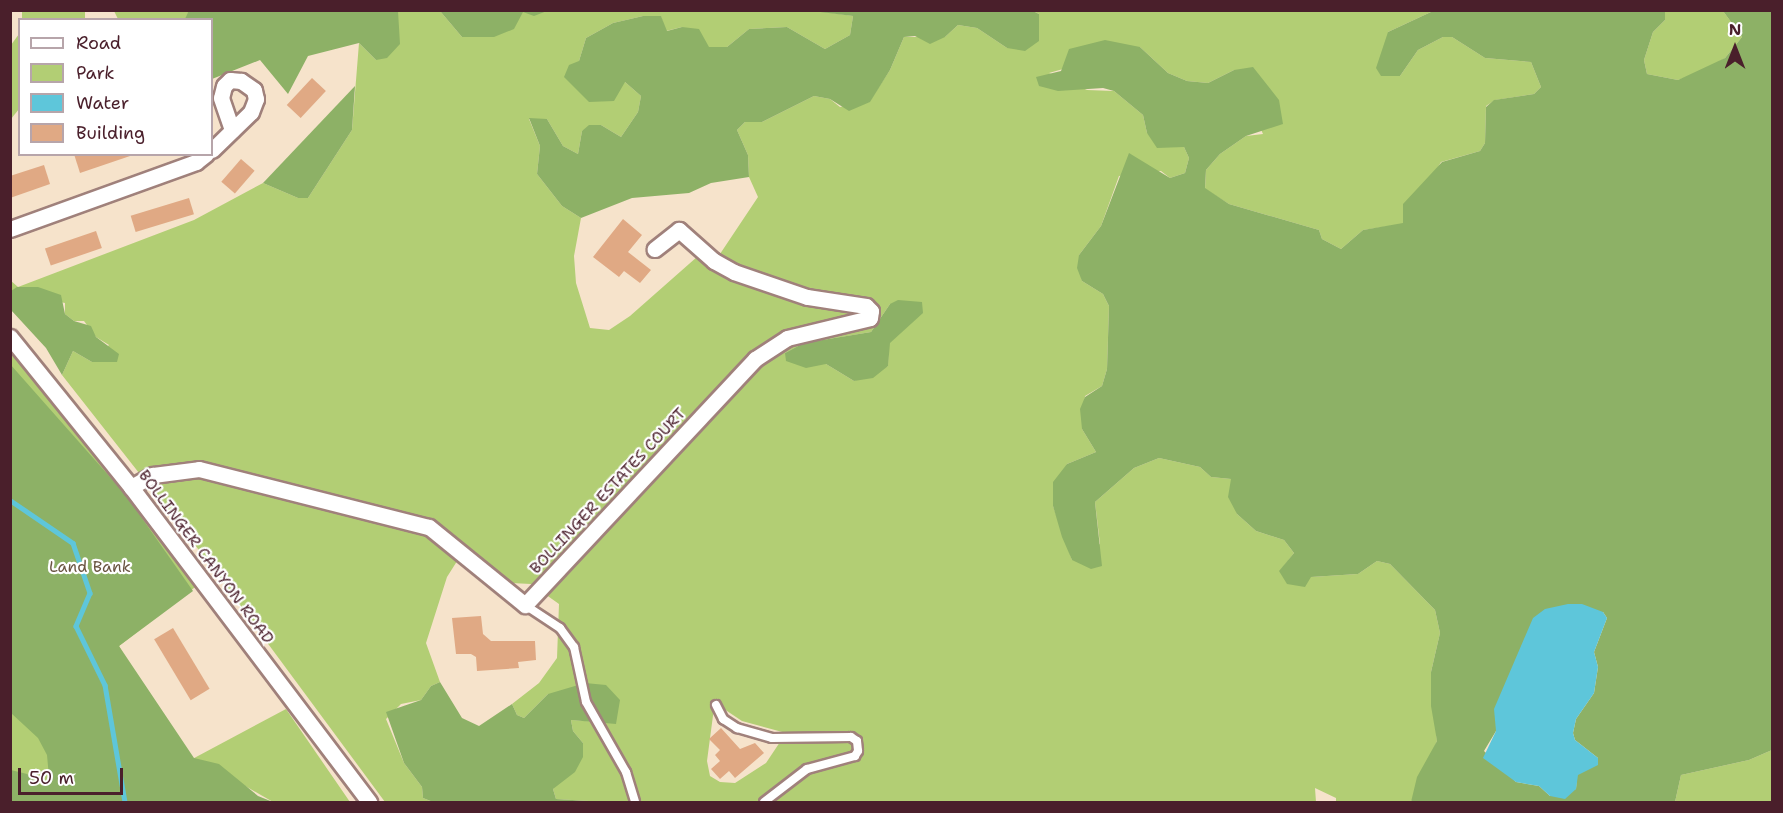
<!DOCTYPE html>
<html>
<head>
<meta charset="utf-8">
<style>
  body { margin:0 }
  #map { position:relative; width:1783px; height:813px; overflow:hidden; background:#f6e3cb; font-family:"Shantell Sans",sans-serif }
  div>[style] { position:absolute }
  .green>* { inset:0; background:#b2ce74; transform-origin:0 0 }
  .forest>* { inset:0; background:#8db166 }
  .water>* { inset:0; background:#5ec6da }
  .stream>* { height:4.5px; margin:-2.25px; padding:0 2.25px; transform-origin:2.25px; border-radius:2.25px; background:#5ec6da }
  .building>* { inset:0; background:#e0a984; transform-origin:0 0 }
  .roads { filter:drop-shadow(2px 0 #a0817b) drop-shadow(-2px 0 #a0817b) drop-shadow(0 2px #a0817b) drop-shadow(0 -2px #a0817b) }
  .lane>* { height:8px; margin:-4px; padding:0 4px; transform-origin:4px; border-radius:4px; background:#fff }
  .street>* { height:15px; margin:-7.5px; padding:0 7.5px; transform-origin:7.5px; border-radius:7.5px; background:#fff }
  span { translate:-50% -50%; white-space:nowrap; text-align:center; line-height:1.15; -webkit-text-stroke:4.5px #fff; paint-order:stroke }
  .street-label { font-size:16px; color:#4a1f2b }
  .park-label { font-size:16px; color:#695441 }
  .frame { position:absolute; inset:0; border:12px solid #4a1f2b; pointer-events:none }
  .legend { position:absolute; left:18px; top:18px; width:195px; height:138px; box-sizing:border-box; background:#fff; border:2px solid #b7a5aa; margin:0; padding:8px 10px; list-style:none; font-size:18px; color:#4a1f2b }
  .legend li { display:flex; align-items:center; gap:12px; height:30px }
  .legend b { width:30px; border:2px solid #b7a5aa }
  .north { position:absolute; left:1705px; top:18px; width:60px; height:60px; -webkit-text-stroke:4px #fff; paint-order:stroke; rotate:0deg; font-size:16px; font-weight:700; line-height:24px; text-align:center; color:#4a1f2b }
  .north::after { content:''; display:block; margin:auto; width:21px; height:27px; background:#4a1f2b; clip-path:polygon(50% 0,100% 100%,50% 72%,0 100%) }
  .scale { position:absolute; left:18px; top:768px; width:105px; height:27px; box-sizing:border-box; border:3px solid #4a1f2b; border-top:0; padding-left:8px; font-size:18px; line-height:21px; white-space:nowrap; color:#4a1f2b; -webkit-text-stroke:4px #fff; paint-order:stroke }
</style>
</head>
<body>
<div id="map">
  <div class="green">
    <div style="clip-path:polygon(evenodd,812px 10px,853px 16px,850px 35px,825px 49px,787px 27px,749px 29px,727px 47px,708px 47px,682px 27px,666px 31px,661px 17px,643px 16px,613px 23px,586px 38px,579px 61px,625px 82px,641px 96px,638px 112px,621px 137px,601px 125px,582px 131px,578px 154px,563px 146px,547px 119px,529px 119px,540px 146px,537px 174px,562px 206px,581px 218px,574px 256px,576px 283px,590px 328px,609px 330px,630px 316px,706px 249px,718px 257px,758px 197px,749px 177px,748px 155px,737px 130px,745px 122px,762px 122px,814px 96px,830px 99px,840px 107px,869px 102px,890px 70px,904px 37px,945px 37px,958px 25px,977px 28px,1007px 48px,1039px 14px,1033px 11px,1433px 11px,1388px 32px,1400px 76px,1418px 50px,1443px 37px,1452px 37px,1485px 58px,1531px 62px,1541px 87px,1534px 94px,1495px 100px,1486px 106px,1485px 143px,1480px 151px,1441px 162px,1403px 224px,1363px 230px,1341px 249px,1322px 239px,1319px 230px,1229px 204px,1205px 189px,1206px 170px,1220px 154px,1246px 136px,1263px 134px,1234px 70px,1208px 83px,1187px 81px,1168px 73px,1140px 47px,1049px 73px,1087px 90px,1114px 91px,1143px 115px,1147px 133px,1184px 147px,1189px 158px,1185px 173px,1170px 178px,1161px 171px,1119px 176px,1101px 226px,1079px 255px,1082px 281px,1103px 294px,1109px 306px,1107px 369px,1102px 386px,1085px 396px,1082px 429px,1096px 452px,1067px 464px,1053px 506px,1072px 560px,1100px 544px,1095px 502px,1134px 468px,1159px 458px,1200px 467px,1211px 477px,1231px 479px,1237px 514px,1256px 531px,1284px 540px,1294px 553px,1280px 571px,1311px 577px,1358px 574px,1377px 561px,1390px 564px,1435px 610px,1440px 633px,1431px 672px,1437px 741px,1411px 802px,1336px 802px,1336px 798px,1315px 788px,1316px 802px,605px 802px,556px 799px,553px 789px,583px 743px,573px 731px,571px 720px,599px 722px,548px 694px,524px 718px,517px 715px,512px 704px,539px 683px,557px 658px,559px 604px,531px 584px,511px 583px,466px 547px,447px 577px,426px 643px,440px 682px,431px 686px,421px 700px,401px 704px,386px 719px,404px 763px,422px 787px,423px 798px,433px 802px,385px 802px,187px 534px,62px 375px,73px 351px,92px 362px,109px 345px,96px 337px,84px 321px,74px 321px,65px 314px,65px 303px,11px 291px,10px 280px,18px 287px,194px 220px,263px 183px,298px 198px,308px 198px,352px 130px,359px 43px,376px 60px,398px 11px,440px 11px,462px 37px,523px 11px,812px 10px,890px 304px,888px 366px,854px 381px,826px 364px,785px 353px,805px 343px,871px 332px,890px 304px,812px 10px,721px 707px,742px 721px,786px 733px,766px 763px,735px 783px,720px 782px,710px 776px,707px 761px,714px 708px,721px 707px)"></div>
    <div style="left:22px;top:11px;width:63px;height:9px"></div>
    <div style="clip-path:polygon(114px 11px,189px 11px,185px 20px,118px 19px)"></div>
    <div style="clip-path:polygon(1665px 11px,1723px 11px,1742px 37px,1725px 58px,1702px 72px,1678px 80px,1647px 74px,1644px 60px,1653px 32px,1665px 20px)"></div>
    <div style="clip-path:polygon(19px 34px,19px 109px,11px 119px,11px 45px)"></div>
    <div style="clip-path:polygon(10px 337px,203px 581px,119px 646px,154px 715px,168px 772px,286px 709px,350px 802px,273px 802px,235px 780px,11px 802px)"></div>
    <div style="clip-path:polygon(1772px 750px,1772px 802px,1675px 802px,1681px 775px,1749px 760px)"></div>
  </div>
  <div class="forest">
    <div style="clip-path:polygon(189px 10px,398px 11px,400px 44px,387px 58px,376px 60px,359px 43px,308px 56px,288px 94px,260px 60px,212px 79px,212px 20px,185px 19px)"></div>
    <div style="clip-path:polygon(440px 11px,547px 11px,534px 16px,523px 12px,514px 29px,494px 37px,462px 37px)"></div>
    <div style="clip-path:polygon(1033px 11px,1039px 14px,1039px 41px,1025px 51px,1007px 48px,977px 28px,958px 25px,945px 37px,930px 44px,915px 36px,904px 37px,890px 70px,870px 102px,849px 111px,830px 99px,814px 96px,762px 122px,745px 122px,737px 130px,748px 155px,749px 177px,711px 183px,689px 193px,632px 198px,581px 218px,562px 206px,537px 174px,540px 146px,529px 118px,547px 119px,563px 146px,578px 154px,582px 131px,589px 125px,601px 125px,621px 137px,638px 112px,641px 96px,625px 82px,614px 101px,589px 102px,564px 77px,569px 65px,579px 61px,586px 38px,613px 23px,643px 16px,661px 16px,667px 31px,682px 27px,699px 29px,709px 47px,727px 47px,749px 29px,787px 27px,825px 49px,850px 35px,853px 16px,812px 11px)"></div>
    <div style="clip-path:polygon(evenodd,1433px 11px,1665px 11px,1665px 20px,1653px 32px,1644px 60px,1647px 74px,1678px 80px,1725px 58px,1742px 37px,1723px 11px,1772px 11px,1772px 750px,1749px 760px,1681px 775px,1675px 802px,1411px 802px,1417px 777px,1437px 741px,1431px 706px,1431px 672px,1440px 633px,1435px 610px,1390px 564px,1377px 561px,1358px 574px,1311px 577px,1305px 587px,1287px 584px,1279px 571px,1294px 553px,1284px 540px,1256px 531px,1237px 514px,1228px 497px,1231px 479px,1211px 477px,1200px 467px,1159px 458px,1134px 468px,1095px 502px,1102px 566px,1091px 569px,1072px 560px,1062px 537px,1053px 506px,1053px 482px,1067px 464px,1096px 452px,1082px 429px,1080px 409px,1085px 397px,1102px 386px,1107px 369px,1109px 306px,1103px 294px,1082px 281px,1077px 268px,1079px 255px,1101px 226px,1129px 153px,1170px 178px,1185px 173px,1189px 158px,1184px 147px,1157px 148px,1147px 133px,1143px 115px,1114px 91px,1103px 88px,1058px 91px,1039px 86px,1036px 77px,1061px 71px,1069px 49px,1105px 40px,1140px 47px,1168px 73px,1187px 81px,1208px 83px,1234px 70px,1253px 67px,1279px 100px,1283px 124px,1246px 136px,1220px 154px,1206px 170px,1205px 188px,1229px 204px,1319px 230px,1322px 239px,1341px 249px,1363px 230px,1403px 223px,1403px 204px,1442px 162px,1480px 151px,1485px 143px,1486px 107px,1494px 100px,1534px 94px,1541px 87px,1531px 62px,1485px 58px,1452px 37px,1443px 37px,1418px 50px,1400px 76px,1381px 76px,1376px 68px,1388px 32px,1433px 11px,1603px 612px,1607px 618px,1594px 652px,1598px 667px,1594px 693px,1576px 719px,1573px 733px,1575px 740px,1598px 758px,1577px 775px,1576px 789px,1550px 796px,1539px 786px,1516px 782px,1484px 751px,1496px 731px,1603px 612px)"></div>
    <div style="clip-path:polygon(355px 86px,352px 130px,308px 198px,298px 198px,263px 183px)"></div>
    <div style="clip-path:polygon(17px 287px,38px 287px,61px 295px,65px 314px,74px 321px,91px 326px,96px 337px,119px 354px,117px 362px,92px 362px,73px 351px,62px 375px,46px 348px,11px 310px,11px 291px)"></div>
    <div style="clip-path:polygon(898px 300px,922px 302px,923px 313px,890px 343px,888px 366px,873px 378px,854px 381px,826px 364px,806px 368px,786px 361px,785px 353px,804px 343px,871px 332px,890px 304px)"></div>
    <div style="clip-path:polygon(10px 364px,125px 494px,193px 591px,119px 646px,194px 758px,219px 764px,258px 796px,273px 802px,11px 802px,11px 770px,27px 774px,42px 786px,49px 777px,47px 755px,38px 738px,11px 713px)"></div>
    <div style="clip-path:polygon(440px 682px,462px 718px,479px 726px,512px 704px,517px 715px,524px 718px,548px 694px,585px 683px,606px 685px,620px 700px,616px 724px,571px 720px,573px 731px,583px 743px,583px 757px,575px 772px,553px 789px,556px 799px,605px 802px,433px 802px,423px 798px,422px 787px,404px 763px,386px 712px,421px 700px,431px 686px)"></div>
  </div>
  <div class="water">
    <div style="clip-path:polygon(1568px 604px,1582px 604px,1603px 612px,1607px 618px,1594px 652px,1598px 667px,1594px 693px,1576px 719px,1573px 733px,1575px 740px,1598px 758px,1598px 765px,1578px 775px,1576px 789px,1565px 799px,1550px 796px,1539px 786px,1516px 782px,1483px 758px,1496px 731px,1494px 709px,1533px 618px,1545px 609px)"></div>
  </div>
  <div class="stream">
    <div style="left:10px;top:500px;width:76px;rotate:34.3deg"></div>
    <div style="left:73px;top:543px;width:53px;rotate:71.2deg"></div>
    <div style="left:90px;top:593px;width:36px;rotate:113deg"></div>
    <div style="left:76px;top:626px;width:66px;rotate:63.8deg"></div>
    <div style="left:105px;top:685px;width:119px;rotate:80.3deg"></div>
  </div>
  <div class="building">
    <div style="left:312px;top:78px;width:19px;height:37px;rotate:43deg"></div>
    <div style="clip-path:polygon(74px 154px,133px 154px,133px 155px,80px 173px)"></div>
    <div style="left:241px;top:159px;width:18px;height:30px;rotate:41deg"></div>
    <div style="clip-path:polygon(44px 165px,50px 184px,10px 198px,10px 176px)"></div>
    <div style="left:189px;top:198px;width:17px;height:61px;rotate:73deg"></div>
    <div style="clip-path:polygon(623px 219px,642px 235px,628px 252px,651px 270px,640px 283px,624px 271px,619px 277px,593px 257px)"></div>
    <div style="left:96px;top:231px;width:18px;height:54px;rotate:71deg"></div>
    <div style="clip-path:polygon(481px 616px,483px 634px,491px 641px,535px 641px,536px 660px,518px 662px,519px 668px,477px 671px,476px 657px,471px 654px,456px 654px,452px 618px)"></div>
    <div style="left:173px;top:628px;width:71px;height:22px;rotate:59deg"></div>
    <div style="clip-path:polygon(721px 728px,740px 749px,755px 743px,764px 753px,735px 778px,729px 771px,720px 779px,711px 769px,720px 761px,715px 755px,720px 750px,709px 739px)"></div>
  </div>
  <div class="roads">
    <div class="lane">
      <div style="left:525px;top:605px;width:42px;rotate:33.3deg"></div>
      <div style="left:560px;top:628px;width:24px;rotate:54deg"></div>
      <div style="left:574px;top:647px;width:56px;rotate:77.7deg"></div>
      <div style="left:586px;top:702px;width:81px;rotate:60.3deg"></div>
      <div style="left:626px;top:772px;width:31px;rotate:73deg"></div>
      <div style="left:716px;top:705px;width:16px;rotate:63deg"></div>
      <div style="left:723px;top:719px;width:17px;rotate:33deg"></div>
      <div style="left:737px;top:728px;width:36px;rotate:16deg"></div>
      <div style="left:772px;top:738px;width:79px;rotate:-0.7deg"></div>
      <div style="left:851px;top:737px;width:7px;rotate:34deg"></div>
      <div style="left:857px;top:741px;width:10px;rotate:84deg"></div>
      <div style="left:858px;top:751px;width:6px;rotate:121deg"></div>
      <div style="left:855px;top:756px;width:50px;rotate:164.8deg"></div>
      <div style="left:807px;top:769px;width:54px;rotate:142.5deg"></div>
    </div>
    <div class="street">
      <div style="left:212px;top:150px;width:54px;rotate:-44.3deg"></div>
      <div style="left:251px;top:112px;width:14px;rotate:-69deg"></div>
      <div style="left:256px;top:99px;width:9px;rotate:-103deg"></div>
      <div style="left:254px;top:90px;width:16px;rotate:-145deg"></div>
      <div style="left:241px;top:81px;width:11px;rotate:-175deg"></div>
      <div style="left:230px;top:80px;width:8px;rotate:135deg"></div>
      <div style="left:224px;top:86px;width:12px;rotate:104deg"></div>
      <div style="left:221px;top:98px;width:34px;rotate:71deg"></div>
      <div style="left:10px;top:229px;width:198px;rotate:-19.8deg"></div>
      <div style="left:196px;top:162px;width:13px;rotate:-39deg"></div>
      <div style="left:10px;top:337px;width:193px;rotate:51.1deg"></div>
      <div style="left:131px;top:487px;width:395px;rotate:52.9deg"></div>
      <div style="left:131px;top:487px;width:25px;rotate:-29deg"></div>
      <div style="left:153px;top:475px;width:46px;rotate:-7.4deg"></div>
      <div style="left:199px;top:469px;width:237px;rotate:14.2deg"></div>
      <div style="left:429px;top:527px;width:124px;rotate:39.1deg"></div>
      <div style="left:525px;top:605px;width:337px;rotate:-46.9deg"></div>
      <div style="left:755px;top:359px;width:38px;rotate:-33deg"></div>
      <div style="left:787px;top:338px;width:85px;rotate:-13.5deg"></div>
      <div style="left:870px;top:318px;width:7px;rotate:-82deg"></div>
      <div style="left:871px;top:311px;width:7px;rotate:-135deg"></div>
      <div style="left:866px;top:306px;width:60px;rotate:-171.3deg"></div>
      <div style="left:807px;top:297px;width:77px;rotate:-161.1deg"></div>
      <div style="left:734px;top:272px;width:23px;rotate:-151deg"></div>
      <div style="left:714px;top:261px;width:47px;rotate:-138.5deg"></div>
      <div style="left:679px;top:230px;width:31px;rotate:142deg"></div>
    </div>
  </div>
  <div class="street-label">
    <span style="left:608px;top:491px;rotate:-47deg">BOLLINGER ESTATES COURT</span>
    <span style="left:206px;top:557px;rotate:53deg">BOLLINGER CANYON ROAD</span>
  </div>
  <div class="park-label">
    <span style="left:90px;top:567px">Land Bank</span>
  </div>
  <div class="frame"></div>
  <ul class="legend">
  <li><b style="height:8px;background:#fff"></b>Road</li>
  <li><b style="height:16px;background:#b2ce74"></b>Park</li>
  <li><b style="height:16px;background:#5ec6da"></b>Water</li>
  <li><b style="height:16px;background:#e0a984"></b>Building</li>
  </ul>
  <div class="north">N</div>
  <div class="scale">50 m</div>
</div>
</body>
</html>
